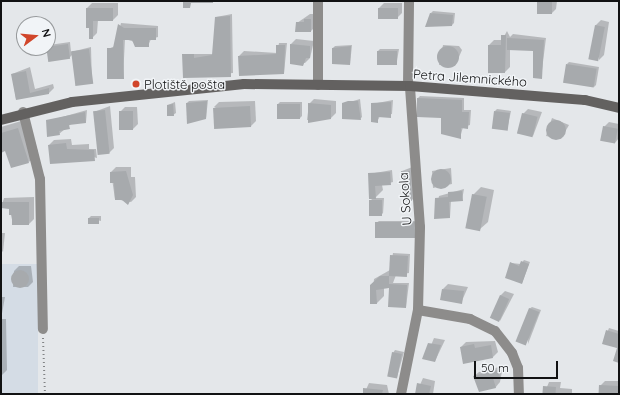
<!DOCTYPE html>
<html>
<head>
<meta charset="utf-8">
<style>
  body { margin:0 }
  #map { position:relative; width:620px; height:395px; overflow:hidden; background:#e4e7ea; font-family:Quicksand,sans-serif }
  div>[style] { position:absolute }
  .built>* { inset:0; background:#d4dce5; transform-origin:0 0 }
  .shadow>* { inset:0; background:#0003 }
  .building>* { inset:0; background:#a7aaad; transform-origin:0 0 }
  .round { border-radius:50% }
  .path>* { height:2px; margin-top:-1px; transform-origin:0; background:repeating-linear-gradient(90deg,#818385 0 1px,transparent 0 4px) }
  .street>* { height:10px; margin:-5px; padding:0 5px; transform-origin:5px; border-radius:5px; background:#8d8c8b }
  .secondary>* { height:10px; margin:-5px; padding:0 5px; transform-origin:5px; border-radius:5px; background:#636160 }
  .dots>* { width:11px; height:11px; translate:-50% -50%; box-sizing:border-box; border:2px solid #f1f4f7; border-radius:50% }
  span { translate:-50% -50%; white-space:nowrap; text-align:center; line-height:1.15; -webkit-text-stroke:3px #f1f4f7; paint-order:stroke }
  .street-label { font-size:13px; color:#111213 }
  .poi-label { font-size:13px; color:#111213 }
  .left { translate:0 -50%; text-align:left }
  .frame { position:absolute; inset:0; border:2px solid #111213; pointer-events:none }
  .north { position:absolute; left:16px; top:16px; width:40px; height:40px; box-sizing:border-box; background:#f1f4f7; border:1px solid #979a9c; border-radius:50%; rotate:74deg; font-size:11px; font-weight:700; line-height:16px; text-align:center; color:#111213 }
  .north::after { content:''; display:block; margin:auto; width:14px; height:18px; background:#d1462b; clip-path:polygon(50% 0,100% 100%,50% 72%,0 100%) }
  .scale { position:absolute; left:474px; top:361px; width:84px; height:18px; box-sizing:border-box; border:2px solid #111213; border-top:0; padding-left:5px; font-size:12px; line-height:14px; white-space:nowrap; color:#111213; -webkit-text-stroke:3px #f1f4f7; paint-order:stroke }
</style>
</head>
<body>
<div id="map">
  <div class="built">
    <div style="left:1px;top:264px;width:37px;height:130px"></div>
  </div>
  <div class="shadow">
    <div style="clip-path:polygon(538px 1px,557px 1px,556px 9px,551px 14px,537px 13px)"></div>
    <div style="clip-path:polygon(92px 3px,118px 3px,118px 15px,113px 20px,98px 20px,97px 33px,92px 38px,87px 8px)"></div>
    <div style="clip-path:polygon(384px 3px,402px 3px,402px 13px,397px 18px,379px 8px)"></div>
    <div style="clip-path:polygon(433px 11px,455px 13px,454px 23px,452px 25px,431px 13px)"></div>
    <div style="clip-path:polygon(232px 14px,233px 73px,184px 77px,183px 54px,213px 54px,216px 17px)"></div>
    <div style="clip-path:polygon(310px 14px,316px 14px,316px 26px,311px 31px,297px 23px)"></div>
    <div style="clip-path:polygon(601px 20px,609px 22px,604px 55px,599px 60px,596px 25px)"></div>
    <div style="clip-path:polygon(121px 23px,158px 26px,158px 37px,151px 39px,148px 46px,125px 39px,123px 78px,108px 49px,115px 46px)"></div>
    <div style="clip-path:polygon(507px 31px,510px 37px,513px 34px,546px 38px,541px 78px,534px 48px,510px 49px,510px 67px,505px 72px,489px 72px,489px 45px,494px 40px,502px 40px)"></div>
    <div style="clip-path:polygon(296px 39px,314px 41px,310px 58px,305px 63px,291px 63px,291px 44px)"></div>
    <div style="clip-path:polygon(70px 42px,71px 52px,91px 47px,92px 84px,72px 55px,69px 58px,48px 48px,49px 45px)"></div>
    <div style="clip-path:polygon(279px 43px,287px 43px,284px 73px,239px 56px,244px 51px,277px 53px)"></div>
    <div style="clip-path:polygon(352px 45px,350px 64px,333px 48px,335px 46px)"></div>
    <div style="clip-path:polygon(443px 45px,459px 46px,462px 50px,455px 66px,439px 65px)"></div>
    <div style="clip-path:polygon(380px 49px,399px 49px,397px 61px,395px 64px,378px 51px)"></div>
    <div style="clip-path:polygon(569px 62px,599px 67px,596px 85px,594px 87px,567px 64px)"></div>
    <div style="clip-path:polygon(30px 67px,35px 89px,53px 84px,54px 88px,49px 93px,16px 99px,12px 74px)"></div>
    <div style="clip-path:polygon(420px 96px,464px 98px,464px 110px,471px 110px,470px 125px,463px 127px,460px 138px,442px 117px,418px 98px)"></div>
    <div style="clip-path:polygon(314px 99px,336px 101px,336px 113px,331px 118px,307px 120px,309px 104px)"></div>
    <div style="clip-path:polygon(360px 99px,362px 117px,360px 119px,343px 104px)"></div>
    <div style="clip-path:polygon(208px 100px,206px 118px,187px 103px,189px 101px)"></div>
    <div style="clip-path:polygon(393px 100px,392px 114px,380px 116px,377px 122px,372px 104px)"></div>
    <div style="clip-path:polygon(255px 101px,256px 121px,251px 126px,214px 107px,219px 102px)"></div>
    <div style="clip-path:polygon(175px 102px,176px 113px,173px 115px,168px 105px)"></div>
    <div style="clip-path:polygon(280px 102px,302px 102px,302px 116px,300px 118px,278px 104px)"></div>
    <div style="clip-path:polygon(110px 106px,114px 148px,109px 153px,94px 112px)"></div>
    <div style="clip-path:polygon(125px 107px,137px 107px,138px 124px,133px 129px,120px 112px)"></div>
    <div style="clip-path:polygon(497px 109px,511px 111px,507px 130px,495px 111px)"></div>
    <div style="clip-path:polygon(528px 109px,542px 112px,533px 136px,523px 114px)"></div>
    <div style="clip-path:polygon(87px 110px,86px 122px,71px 124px,59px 134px,48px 136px,48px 121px)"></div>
    <div style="clip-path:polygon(552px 118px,569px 125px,561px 139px,546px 136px)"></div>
    <div style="clip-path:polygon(28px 119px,38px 152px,29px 162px,6px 150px,1px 152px,1px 127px)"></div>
    <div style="clip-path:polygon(609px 122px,619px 124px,619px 138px,615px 143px,604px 127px)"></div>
    <div style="clip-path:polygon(71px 139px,72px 145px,89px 144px,89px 149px,96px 149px,97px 158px,49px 145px,54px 140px)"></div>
    <div style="clip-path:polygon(415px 166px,417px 195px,412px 200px,402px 171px)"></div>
    <div style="clip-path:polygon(116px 167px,131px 167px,131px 177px,135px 177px,136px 197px,131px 202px,115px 199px,111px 172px)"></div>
    <div style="clip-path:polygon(451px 168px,452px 184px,433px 188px,432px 171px)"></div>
    <div style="clip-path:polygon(392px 170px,393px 182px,382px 185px,383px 190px,375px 198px,384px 198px,383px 214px,370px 201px,373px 198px,369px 174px)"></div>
    <div style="clip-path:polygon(481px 187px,494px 190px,488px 222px,480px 229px,473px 195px)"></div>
    <div style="clip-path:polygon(464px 189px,462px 200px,451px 200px,450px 217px,435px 218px,439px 196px)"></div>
    <div style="clip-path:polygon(34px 197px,34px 219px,29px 224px,13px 224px,9px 207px,1px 208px,4px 198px)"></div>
    <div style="clip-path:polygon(91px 216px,101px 216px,101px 221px,89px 218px)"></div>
    <div style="clip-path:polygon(379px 221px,417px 221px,417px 235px,376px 223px)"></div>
    <div style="clip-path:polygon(1px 233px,5px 233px,3px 252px,1px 250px)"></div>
    <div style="clip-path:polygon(393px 253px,410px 254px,409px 273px,396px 275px,393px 283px,409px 283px,406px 307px,390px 286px,384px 288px,384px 296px,377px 303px,372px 303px,374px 279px,390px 270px)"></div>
    <div style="clip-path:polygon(524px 260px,530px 262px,522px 283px,511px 263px,521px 264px)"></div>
    <div style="clip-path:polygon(19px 266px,31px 266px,33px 282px,28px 287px,13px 287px,14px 271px)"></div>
    <div style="clip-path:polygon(448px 284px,468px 287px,461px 303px,443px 289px)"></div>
    <div style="clip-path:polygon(505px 291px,514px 294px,500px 321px,500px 296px)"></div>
    <div style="clip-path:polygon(1px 297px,5px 297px,1px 319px,6px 319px,7px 370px,1px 376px)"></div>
    <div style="clip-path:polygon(532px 307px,541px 310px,528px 344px,529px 309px)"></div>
    <div style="clip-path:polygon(609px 328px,619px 331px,619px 362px,618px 348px,603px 343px)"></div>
    <div style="clip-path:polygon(434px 338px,445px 340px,435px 361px,427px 355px)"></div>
    <div style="clip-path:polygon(495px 341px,498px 352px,493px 357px,461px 347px,466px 342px)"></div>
    <div style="clip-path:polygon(395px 350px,404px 352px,397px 377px,393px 353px)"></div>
    <div style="clip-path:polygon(503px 366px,500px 382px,495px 388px,474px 376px,479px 372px)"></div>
    <div style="clip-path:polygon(423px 378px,435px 381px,433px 394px,416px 394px)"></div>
    <div style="clip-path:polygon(605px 381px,619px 381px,619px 394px,600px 394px,600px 386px)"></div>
    <div style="clip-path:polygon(549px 382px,561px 382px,560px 388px,572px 389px,572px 394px,544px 394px)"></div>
    <div style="clip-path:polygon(369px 383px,387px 385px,389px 394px,364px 394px)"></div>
  </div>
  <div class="building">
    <div style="clip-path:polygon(183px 1px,213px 1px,213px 3px,191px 3px,190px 8px,183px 8px)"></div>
    <div style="left:537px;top:1px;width:15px;height:13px"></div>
    <div style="clip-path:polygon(86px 8px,113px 8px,113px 21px,93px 21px,93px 39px,89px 39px,89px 28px,86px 28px)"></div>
    <div style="left:378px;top:8px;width:20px;height:11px"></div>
    <div style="clip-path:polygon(430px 13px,453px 15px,452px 26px,425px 27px)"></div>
    <div style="clip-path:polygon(230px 16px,231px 77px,183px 78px,182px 54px,194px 54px,194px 58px,212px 55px,215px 17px)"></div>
    <div style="clip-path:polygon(304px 19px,311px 19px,311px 32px,295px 32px,296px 22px,304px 22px)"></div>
    <div style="clip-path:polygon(118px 24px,124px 28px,156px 28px,156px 40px,149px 40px,149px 47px,135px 47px,132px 40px,123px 40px,124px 79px,107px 79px,107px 48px,113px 48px)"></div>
    <div style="left:595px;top:25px;width:10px;height:35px;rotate:11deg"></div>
    <div style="clip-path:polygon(501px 35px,506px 35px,505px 73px,488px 73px,488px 45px,501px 45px)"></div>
    <div style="clip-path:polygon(507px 38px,544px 40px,542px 79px,533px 78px,533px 51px,507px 50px)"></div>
    <div style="left:68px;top:44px;width:15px;height:22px;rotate:82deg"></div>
    <div style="clip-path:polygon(290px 44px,310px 46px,310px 58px,306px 58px,303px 66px,290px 64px)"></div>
    <div style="clip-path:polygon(276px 45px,285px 45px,284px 74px,239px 76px,238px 56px,276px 54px)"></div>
    <div style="clip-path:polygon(351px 46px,350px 65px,332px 64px,332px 48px)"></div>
    <div class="round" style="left:437px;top:46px;width:22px;height:22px"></div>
    <div style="left:89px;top:49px;width:35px;height:18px;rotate:83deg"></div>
    <div style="left:377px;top:51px;width:20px;height:14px"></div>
    <div style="left:566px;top:64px;width:31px;height:19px;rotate:9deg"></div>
    <div style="clip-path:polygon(26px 71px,30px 93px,49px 88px,49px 94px,16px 100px,11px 74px)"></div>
    <div style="clip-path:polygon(417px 98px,462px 100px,462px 112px,469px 112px,468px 129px,461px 128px,461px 139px,441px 134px,441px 118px,417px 117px)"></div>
    <div style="clip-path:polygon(207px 101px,206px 119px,187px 124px,186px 103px)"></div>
    <div style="clip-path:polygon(348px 101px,358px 101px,361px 120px,342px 119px,342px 103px)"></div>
    <div style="clip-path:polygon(391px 102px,391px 118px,378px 117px,378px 123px,371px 122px,371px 103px)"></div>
    <div style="clip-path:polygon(308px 103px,331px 105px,331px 119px,308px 123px)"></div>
    <div style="clip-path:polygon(173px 104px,174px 116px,167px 116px,167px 105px)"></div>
    <div style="left:277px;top:104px;width:23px;height:15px"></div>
    <div style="left:250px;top:106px;width:21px;height:37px;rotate:87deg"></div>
    <div style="left:105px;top:110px;width:44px;height:12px;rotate:84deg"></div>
    <div style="left:133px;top:111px;width:19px;height:14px;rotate:90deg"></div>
    <div style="left:494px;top:111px;width:16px;height:18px;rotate:7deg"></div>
    <div style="clip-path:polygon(85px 112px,86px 123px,69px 125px,70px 129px,59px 131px,60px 135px,47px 137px,46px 120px)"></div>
    <div style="left:522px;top:113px;width:16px;height:21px;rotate:14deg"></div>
    <div class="round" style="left:546px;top:120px;width:20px;height:20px"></div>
    <div style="left:603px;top:126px;width:15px;height:15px;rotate:11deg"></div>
    <div style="clip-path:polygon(18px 128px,29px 163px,11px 168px,5px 151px,1px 153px,1px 133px)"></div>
    <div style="clip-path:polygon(66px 143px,67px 149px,94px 150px,95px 161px,50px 164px,48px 145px)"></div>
    <div class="round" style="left:431px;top:169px;width:20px;height:20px"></div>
    <div style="clip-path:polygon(126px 171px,133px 195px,128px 205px,122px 200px,115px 200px,114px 183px,110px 183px,110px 172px)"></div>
    <div style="clip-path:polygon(401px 171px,410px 171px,412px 201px,406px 201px)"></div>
    <div style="clip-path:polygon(390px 172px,391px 185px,375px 186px,376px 199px,369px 199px,368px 173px)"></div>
    <div style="clip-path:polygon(462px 191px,463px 201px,449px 202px,450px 218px,434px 219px,435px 198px,448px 197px,448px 192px)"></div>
    <div style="left:472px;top:194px;width:15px;height:35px;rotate:11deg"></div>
    <div style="left:369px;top:200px;width:13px;height:16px"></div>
    <div style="clip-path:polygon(1px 202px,29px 202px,29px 225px,12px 225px,12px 215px,9px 215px,9px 209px,1px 208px)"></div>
    <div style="left:88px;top:218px;width:11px;height:6px"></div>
    <div style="left:415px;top:222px;width:16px;height:40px;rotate:90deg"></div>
    <div style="left:390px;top:255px;width:18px;height:21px;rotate:3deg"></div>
    <div style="clip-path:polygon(521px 261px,529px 264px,522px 284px,505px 278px,510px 262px,519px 266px)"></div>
    <div class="round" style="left:11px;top:270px;width:18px;height:18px"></div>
    <div style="clip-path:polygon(380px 276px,389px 276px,389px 284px,407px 285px,406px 308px,388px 307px,389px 288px,376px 290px,377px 304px,370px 304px,370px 285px)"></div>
    <div style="clip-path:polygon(442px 289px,464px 291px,462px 304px,440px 300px)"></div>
    <div style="left:500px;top:295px;width:10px;height:25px;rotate:24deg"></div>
    <div style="left:529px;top:308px;width:11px;height:36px;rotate:22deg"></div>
    <div style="clip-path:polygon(606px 330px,619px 334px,619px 363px,613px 361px,617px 348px,602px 344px)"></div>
    <div style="clip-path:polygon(428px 343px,441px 345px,435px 362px,422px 359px)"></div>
    <div style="clip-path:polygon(474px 344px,475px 348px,491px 345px,493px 358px,463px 364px,460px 347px)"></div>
    <div style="left:392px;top:352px;width:10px;height:25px;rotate:11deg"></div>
    <div style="clip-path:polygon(498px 370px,500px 377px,493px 378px,496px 388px,479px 392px,473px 376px)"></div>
    <div style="clip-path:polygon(417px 383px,431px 386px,429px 394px,415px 394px)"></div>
    <div style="left:599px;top:385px;width:20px;height:9px;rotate:3deg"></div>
    <div style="left:543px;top:386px;width:13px;height:8px;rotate:4deg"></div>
    <div style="clip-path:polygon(363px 388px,383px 390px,382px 394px,363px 394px)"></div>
  </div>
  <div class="path">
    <div style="left:43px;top:338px;width:56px;rotate:88deg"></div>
  </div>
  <div class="street">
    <div style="left:318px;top:85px;width:84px;rotate:-90deg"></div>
    <div style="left:408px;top:86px;width:85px;rotate:-89.3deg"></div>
    <div style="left:23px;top:112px;width:69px;rotate:75.8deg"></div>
    <div style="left:40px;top:179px;width:150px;rotate:88.9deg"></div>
    <div style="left:418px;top:310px;width:53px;rotate:9.8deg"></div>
    <div style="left:470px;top:319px;width:28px;rotate:26deg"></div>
    <div style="left:495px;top:331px;width:28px;rotate:52deg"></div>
    <div style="left:512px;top:353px;width:16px;rotate:68deg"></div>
    <div style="left:518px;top:368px;width:26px;rotate:88deg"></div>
    <div style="left:401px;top:394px;width:86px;rotate:-78.6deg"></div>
    <div style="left:418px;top:310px;width:83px;rotate:-88.6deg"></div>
    <div style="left:420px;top:227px;width:141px;rotate:-94.1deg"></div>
  </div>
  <div class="secondary">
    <div style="left:1px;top:120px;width:73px;rotate:-14.2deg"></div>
    <div style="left:72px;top:102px;width:173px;rotate:-6deg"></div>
    <div style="left:244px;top:84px;width:166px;rotate:0.7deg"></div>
    <div style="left:410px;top:86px;width:176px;rotate:4.6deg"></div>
    <div style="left:585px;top:100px;width:35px;rotate:13deg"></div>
  </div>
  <div class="dots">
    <div style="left:136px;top:84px;background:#d1462b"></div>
  </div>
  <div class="street-label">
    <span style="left:470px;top:78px;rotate:4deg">Petra Jilemnického</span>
    <span style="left:405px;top:199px;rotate:-94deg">U Sokola</span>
  </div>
  <div class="poi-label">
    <span class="left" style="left:144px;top:84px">Plotiště pošta</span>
  </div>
  <div class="frame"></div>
  <div class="north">N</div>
  <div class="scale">50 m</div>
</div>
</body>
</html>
